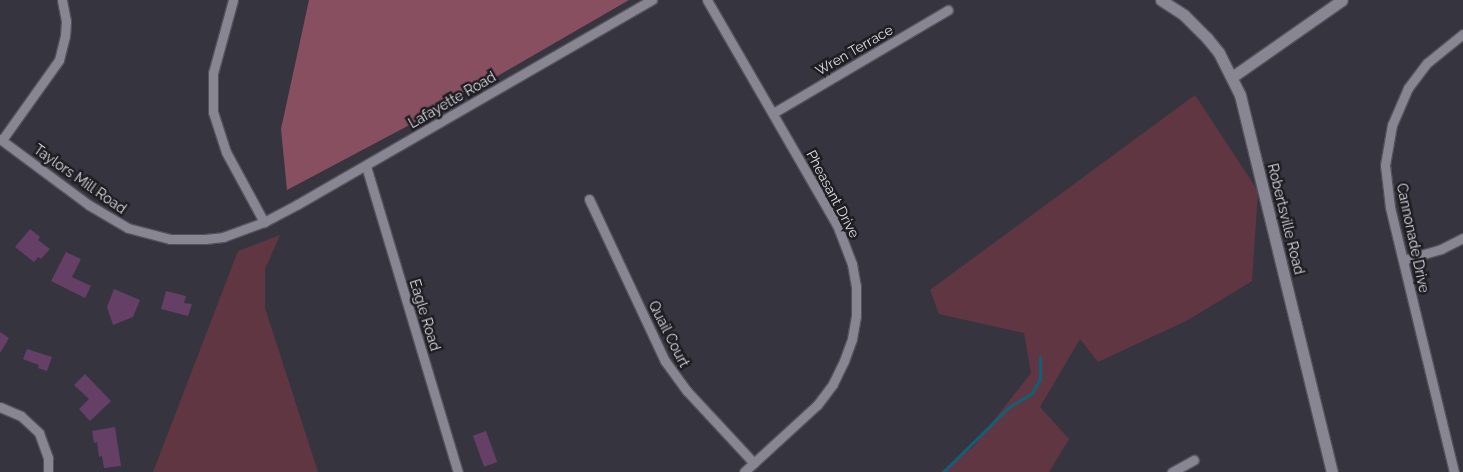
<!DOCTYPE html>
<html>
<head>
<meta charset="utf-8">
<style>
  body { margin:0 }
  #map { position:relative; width:1463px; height:472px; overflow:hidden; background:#36353f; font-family:Raleway,sans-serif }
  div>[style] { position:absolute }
  .green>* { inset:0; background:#603643 }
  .forest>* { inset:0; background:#884f60 }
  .stream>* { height:3px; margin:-1.5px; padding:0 1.5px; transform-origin:1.5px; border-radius:1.5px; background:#126077 }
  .building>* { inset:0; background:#653f65; transform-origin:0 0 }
  .roads { filter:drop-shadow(1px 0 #54525b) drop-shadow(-1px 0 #54525b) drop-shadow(0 1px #54525b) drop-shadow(0 -1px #54525b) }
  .minor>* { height:9px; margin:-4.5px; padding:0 4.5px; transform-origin:4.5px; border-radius:4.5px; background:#888692 }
  .tertiary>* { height:11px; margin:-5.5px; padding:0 5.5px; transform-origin:5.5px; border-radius:5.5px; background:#888692 }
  span { translate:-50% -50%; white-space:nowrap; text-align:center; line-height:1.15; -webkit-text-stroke:5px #1e1d22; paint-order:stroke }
  .street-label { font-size:14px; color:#dedde4 }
</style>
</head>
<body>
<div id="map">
  <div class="green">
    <div style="clip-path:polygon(1195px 95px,1258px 191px,1252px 281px,1188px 320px,1098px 362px,1080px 339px,1040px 407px,1069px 439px,1049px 472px,941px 472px,973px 447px,1031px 373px,1024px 333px,939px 314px,930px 290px)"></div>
    <div style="clip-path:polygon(280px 235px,265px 269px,265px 308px,318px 472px,153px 472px,238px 251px)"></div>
  </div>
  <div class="forest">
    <div style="clip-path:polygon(309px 0,629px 0,449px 104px,287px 190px,281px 129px)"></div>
  </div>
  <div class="stream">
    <div style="left:943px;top:472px;width:93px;rotate:-44.6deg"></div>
    <div style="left:1009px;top:407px;width:27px;rotate:-31deg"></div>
    <div style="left:1032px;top:393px;width:16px;rotate:-60deg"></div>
    <div style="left:1040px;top:379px;width:22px;rotate:-90deg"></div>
  </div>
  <div class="building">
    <div style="clip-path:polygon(30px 229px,40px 237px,38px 240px,50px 249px,41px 259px,38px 257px,34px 262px,15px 247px)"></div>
    <div style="clip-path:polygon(66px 252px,81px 259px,72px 277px,91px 286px,85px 298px,51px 281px)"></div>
    <div style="clip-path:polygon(114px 289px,140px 300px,133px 317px,113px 325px,107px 307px)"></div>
    <div style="clip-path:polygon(166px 291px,186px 296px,184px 303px,192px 304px,188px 316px,161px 309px)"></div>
    <div style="clip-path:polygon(0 332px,9px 338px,0 353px)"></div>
    <div style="clip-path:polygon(27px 349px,52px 357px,47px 371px,38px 368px,39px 365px,23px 359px)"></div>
    <div style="clip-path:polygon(85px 374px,111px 401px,90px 421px,79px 409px,89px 399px,74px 385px)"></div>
    <div style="clip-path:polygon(115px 427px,121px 466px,104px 468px,102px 456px,99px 457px,97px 442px,94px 443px,92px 431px)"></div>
    <div style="left:486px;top:431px;width:33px;height:14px;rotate:70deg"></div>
  </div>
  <div class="roads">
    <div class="minor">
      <div style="left:233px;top:0;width:76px;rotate:105.3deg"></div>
      <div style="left:213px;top:73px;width:39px;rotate:90deg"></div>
      <div style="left:213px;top:112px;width:42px;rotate:72deg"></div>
      <div style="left:226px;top:152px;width:80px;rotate:61.5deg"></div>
      <div style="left:707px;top:0;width:260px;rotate:60deg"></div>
      <div style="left:837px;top:225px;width:42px;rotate:69deg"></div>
      <div style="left:852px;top:264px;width:22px;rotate:80deg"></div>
      <div style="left:856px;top:286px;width:30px;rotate:90deg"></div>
      <div style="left:856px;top:316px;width:23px;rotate:100deg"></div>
      <div style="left:852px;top:339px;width:23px;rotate:110deg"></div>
      <div style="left:844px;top:361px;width:25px;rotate:116deg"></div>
      <div style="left:833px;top:384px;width:26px;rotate:127deg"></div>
      <div style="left:817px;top:405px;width:99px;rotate:137.5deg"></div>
      <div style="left:773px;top:113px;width:203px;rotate:-30.5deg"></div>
      <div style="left:0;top:139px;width:111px;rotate:36.6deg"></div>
      <div style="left:89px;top:205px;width:45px;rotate:30.5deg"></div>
      <div style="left:128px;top:228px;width:43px;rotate:14.7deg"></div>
      <div style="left:170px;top:239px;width:35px"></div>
      <div style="left:205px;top:239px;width:18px;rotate:-6deg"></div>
      <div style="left:223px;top:237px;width:44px;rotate:-20.1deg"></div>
      <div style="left:264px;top:222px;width:38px;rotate:-28deg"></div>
      <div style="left:298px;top:204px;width:409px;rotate:-30deg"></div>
      <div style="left:2px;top:140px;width:98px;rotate:-54.5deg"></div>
      <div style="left:59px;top:60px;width:25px;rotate:-76deg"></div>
      <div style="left:65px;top:36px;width:15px;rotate:-86deg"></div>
      <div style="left:66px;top:21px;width:21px;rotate:-101deg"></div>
      <div style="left:366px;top:166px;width:320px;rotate:73.3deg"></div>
      <div style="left:589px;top:199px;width:179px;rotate:64.9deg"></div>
      <div style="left:665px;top:361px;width:37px;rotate:54deg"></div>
      <div style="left:687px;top:391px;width:98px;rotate:47.1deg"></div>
      <div style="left:1403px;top:260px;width:40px;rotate:-16deg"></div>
      <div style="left:1441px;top:249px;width:25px;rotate:-27deg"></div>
      <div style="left:0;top:407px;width:23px;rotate:23deg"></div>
      <div style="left:21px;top:416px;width:25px;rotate:43deg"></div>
      <div style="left:39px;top:433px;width:27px;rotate:70deg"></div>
      <div style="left:48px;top:458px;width:14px;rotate:90deg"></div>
      <div style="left:1172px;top:472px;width:25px;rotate:-29deg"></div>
      <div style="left:1454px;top:472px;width:273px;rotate:-103.6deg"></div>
      <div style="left:1390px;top:207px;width:42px;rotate:-96.8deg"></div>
      <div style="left:1385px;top:165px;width:41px;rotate:-80.1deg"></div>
      <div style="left:1392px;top:125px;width:40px;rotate:-66.6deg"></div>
      <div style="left:1408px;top:88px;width:31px;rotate:-53deg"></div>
      <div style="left:1427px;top:63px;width:46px;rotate:-38.9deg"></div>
    </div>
    <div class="tertiary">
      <div style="left:1161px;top:0;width:27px;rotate:33deg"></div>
      <div style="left:1184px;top:15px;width:33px;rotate:45deg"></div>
      <div style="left:1207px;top:38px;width:19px;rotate:51deg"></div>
      <div style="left:1219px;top:53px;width:47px;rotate:63.4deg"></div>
      <div style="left:1240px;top:95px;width:388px;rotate:76.3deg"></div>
      <div style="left:1232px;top:77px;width:134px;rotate:-35deg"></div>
    </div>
  </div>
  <div class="street-label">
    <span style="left:854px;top:50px;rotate:-30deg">Wren Terrace</span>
    <span style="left:452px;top:100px;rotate:-30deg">Lafayette Road</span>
    <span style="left:80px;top:179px;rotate:35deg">Taylors Mill Road</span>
    <span style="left:833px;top:194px;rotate:62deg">Pheasant Drive</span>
    <span style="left:1286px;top:219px;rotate:76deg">Robertsville Road</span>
    <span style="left:1413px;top:238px;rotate:78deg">Cannonade Drive</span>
    <span style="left:425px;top:315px;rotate:73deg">Eagle Road</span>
    <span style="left:669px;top:334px;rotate:63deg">Quail Court</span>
  </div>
</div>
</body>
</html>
